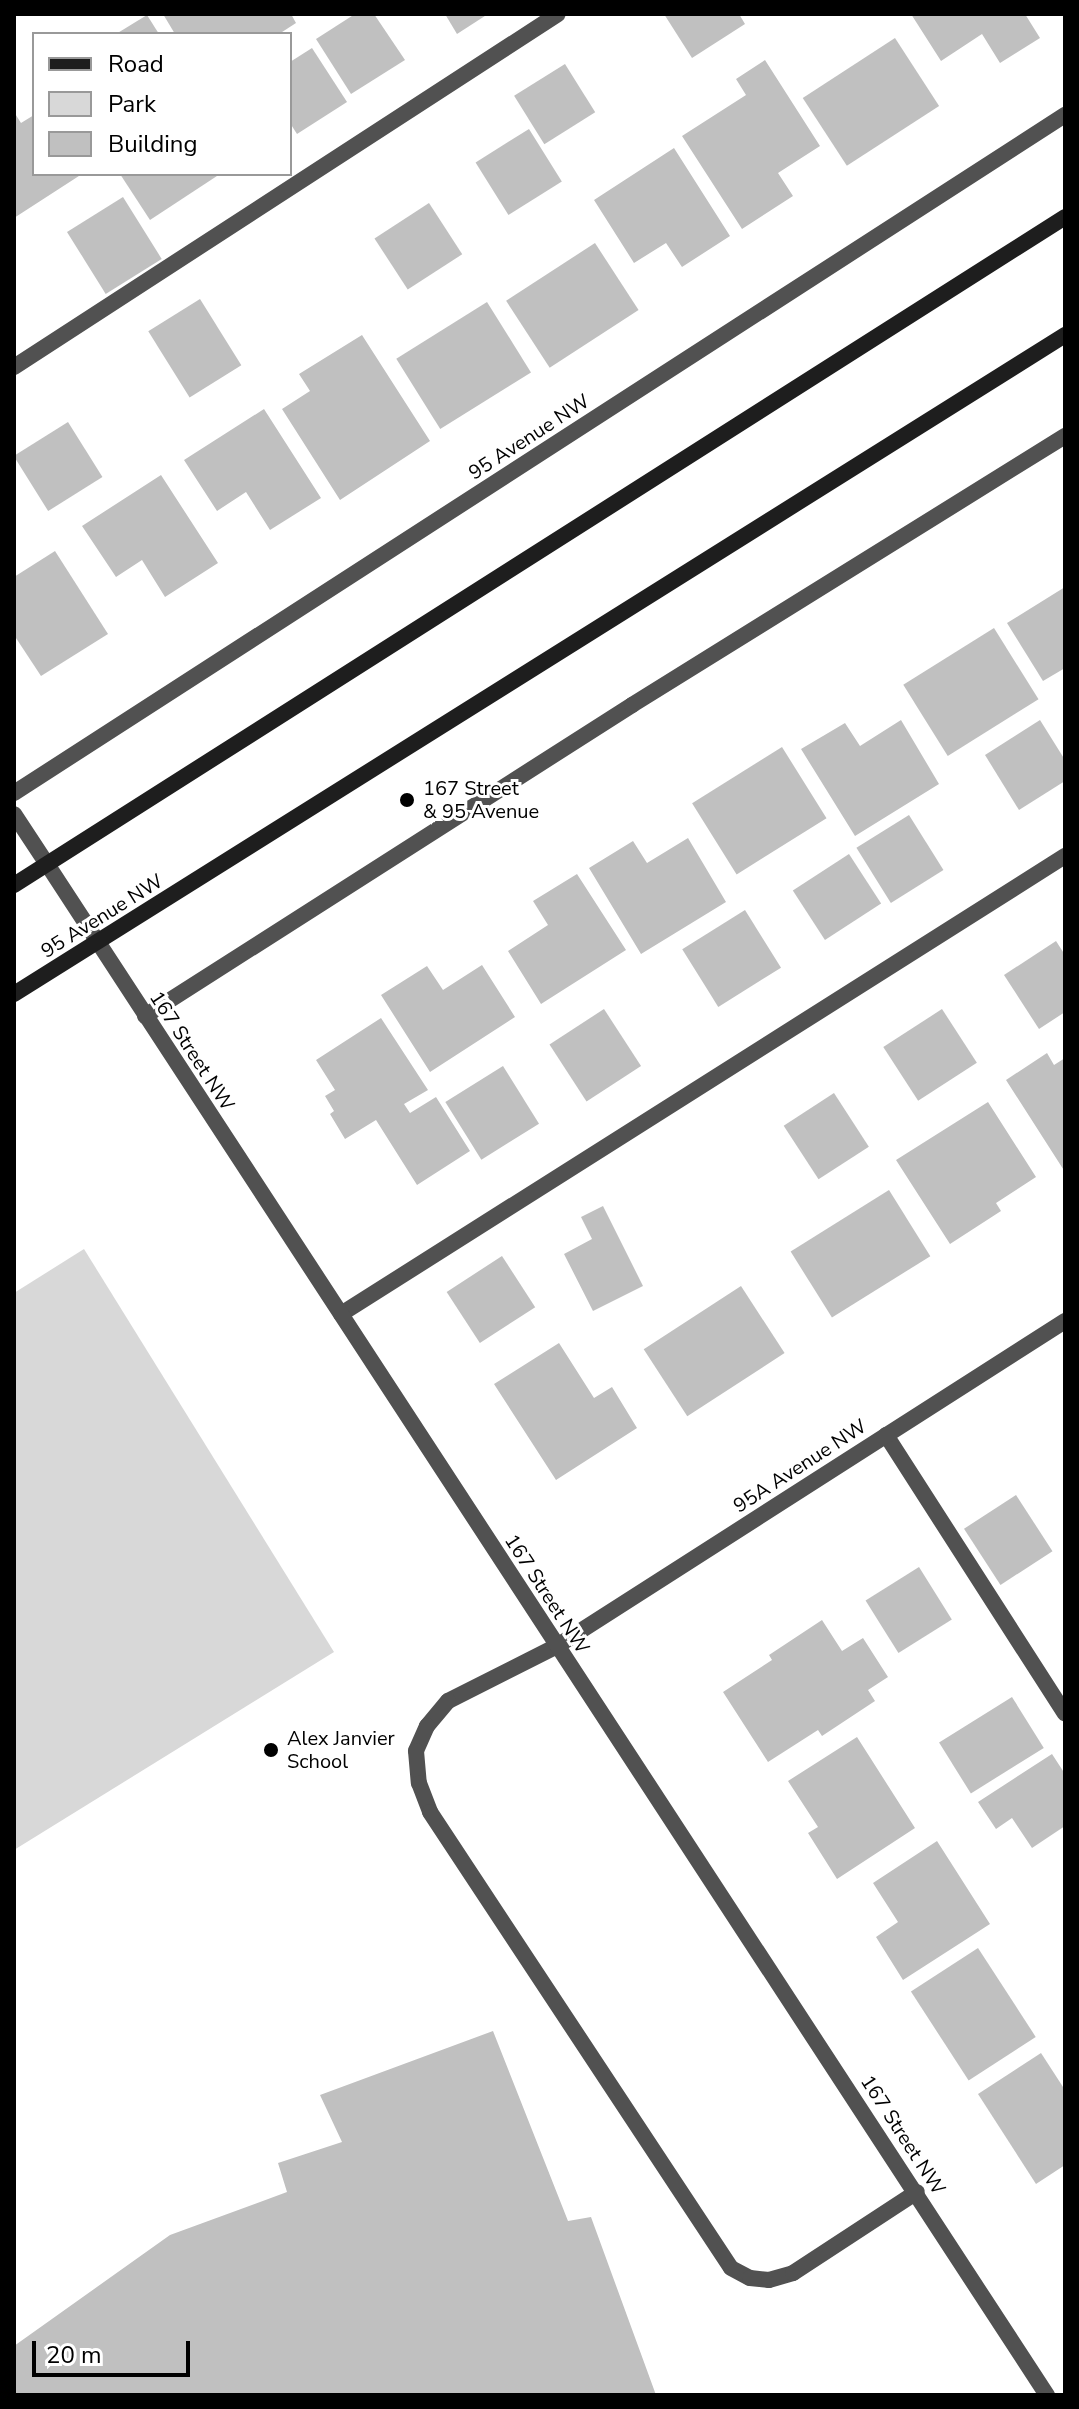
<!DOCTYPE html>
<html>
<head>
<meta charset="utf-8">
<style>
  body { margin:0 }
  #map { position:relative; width:1079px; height:2409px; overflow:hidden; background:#fff; font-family:"Nunito Sans",sans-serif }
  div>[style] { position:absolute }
  .green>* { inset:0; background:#d8d8d8 }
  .building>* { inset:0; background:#c0c0c0; transform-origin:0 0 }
  .service>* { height:16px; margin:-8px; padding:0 8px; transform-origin:8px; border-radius:8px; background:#515151 }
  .minor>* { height:16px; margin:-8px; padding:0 8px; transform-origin:8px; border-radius:8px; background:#515151 }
  .tertiary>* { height:16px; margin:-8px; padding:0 8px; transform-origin:8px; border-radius:8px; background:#515151 }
  .secondary>* { height:16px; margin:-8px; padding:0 8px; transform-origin:8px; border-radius:8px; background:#1e1e1e }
  .dots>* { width:22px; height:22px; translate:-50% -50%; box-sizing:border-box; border:4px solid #fff; border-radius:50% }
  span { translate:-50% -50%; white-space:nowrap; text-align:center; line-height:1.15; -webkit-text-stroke:6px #fff; paint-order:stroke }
  .street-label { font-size:20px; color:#000 }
  .poi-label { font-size:20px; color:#000 }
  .left { translate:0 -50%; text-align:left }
  .frame { position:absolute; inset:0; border:16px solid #000; pointer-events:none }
  .legend { position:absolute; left:32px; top:32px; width:260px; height:144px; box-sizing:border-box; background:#fff; border:2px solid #999; margin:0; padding:10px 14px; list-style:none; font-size:24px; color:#000 }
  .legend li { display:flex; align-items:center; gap:16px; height:40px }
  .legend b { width:40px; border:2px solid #999 }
  .scale { position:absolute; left:32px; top:2341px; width:158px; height:36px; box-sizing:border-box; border:4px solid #000; border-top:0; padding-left:10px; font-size:24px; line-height:28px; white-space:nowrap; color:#000; -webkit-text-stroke:6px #fff; paint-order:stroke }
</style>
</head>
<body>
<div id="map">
  <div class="green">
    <div style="clip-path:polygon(84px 1249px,334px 1652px,14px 1850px,14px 1293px)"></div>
  </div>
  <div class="building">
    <div style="clip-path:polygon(163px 14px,291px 14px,296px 23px,279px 34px,175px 34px)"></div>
    <div style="clip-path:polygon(355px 14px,374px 14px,405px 60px,351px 94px,316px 39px)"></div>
    <div style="clip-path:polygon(445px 14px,488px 14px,457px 34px)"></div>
    <div style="clip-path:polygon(664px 14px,739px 14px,745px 24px,692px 58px)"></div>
    <div style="clip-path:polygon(911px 14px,1025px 14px,1040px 38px,1000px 63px,982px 34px,941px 61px)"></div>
    <div style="clip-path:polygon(147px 15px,159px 34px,116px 34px)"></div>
    <div style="left:895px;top:38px;width:81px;height:110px;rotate:57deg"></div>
    <div style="clip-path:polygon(312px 48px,347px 102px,297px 134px,290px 123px,290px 62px)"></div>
    <div style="clip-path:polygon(765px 60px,820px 146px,778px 173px,793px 196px,742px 229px,682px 136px,746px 95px,736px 79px)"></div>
    <div style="left:565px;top:64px;width:57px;height:60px;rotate:58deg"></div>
    <div style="clip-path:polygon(14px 112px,21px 123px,34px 115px,34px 174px,82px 174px,14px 218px)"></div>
    <div style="left:529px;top:129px;width:62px;height:63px;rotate:58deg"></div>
    <div style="clip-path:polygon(674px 148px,730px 236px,682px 267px,666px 243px,634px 263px,594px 200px)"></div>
    <div style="clip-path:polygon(120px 174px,220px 174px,150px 220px)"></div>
    <div style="left:123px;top:197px;width:73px;height:66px;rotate:58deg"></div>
    <div style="left:429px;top:203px;width:61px;height:65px;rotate:57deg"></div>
    <div style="left:595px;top:243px;width:80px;height:106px;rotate:57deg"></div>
    <div style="left:200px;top:299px;width:78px;height:61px;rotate:58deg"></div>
    <div style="left:487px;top:302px;width:83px;height:107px;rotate:58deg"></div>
    <div style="clip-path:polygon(362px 335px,430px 441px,340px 500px,282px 409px,310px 391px,299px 374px)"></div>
    <div style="clip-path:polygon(264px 409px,321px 498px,270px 530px,246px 492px,217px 511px,184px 460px)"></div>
    <div style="left:68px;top:422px;width:65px;height:64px;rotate:58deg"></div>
    <div style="clip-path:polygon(161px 475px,218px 563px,165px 597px,142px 560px,116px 577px,82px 526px)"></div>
    <div style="clip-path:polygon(55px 551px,108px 634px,41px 676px,14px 635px,14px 577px)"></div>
    <div style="clip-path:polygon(1065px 587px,1065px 668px,1043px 681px,1007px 623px)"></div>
    <div style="left:994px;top:628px;width:84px;height:107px;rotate:58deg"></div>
    <div style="clip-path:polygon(901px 720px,939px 784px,855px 836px,801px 749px,845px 723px,860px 746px)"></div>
    <div style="clip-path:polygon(1040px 720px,1065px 760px,1065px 781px,1019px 810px,985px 755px)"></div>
    <div style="left:782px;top:747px;width:84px;height:106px;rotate:58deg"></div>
    <div style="left:909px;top:815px;width:65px;height:62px;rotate:58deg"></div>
    <div style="clip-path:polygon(688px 838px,726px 902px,641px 954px,589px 868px,633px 841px,647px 863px)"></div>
    <div style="left:849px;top:854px;width:59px;height:67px;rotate:57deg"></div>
    <div style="clip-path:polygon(577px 874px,626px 950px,541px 1004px,508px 951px,548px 925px,533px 901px)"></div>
    <div style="left:745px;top:910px;width:68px;height:74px;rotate:58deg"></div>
    <div style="clip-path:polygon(1056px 941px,1065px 955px,1065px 1012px,1039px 1029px,1004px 975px)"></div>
    <div style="clip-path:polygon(482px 965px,515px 1017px,430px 1072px,381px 995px,427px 966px,443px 990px)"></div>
    <div style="left:604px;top:1009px;width:68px;height:65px;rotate:57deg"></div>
    <div style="left:942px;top:1009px;width:64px;height:70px;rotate:57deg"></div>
    <div style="clip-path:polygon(381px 1018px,428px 1090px,404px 1104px,410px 1113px,436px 1097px,470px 1151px,417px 1185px,376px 1120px,345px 1139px,330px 1114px,334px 1111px,325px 1096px,335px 1090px,316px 1060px)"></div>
    <div style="clip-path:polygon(1047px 1053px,1054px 1065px,1065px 1058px,1065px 1172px,1006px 1080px)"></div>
    <div style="left:503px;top:1066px;width:68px;height:68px;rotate:58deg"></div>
    <div style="left:834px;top:1093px;width:64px;height:60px;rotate:57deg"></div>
    <div style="clip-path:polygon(988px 1102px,1036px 1177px,996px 1203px,1001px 1211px,950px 1244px,896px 1160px)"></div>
    <div style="left:889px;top:1190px;width:78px;height:116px;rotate:58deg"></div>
    <div style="clip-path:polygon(603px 1206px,643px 1286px,593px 1311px,564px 1254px,592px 1239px,581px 1217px)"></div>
    <div style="left:502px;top:1256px;width:61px;height:66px;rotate:57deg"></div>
    <div style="left:741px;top:1286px;width:80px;height:116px;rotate:57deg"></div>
    <div style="clip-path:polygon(559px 1343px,594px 1398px,612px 1387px,637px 1428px,556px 1480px,494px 1384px)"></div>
    <div style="left:1016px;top:1495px;width:67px;height:62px;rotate:57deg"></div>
    <div style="left:919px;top:1567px;width:62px;height:63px;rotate:58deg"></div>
    <div style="clip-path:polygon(822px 1620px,842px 1651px,863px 1638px,888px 1677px,868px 1690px,875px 1701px,822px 1736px,818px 1730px,768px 1762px,723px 1692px,772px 1660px,769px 1655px)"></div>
    <div style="left:1012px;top:1697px;width:60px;height:86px;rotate:58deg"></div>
    <div style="clip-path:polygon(857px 1737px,915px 1828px,837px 1879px,808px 1833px,818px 1827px,788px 1781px)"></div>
    <div style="clip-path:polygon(1052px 1754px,1065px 1774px,1065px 1826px,1032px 1848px,1012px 1818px,996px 1829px,978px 1802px)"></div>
    <div style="clip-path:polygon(937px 1841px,990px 1924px,903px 1980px,876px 1937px,898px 1922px,873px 1883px)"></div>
    <div style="left:978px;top:1948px;width:106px;height:80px;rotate:57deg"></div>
    <div style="clip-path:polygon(493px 2031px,568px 2221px,591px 2217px,656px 2395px,14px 2395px,14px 2346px,170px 2235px,287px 2192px,278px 2163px,342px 2142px,320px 2095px)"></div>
    <div style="clip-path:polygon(1041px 2053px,1065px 2090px,1065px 2165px,1036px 2184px,978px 2094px)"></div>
  </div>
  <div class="service">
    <div style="left:14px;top:367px;width:648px;rotate:-32.98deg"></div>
    <div style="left:341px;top:1314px;width:857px;rotate:-32.32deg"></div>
    <div style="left:886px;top:1435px;width:331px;rotate:57.3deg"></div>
    <div style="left:557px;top:1646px;width:122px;rotate:153.2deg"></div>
    <div style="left:448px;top:1701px;width:33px;rotate:130deg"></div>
    <div style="left:427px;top:1726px;width:27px;rotate:114deg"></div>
    <div style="left:416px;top:1751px;width:32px;rotate:85deg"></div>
    <div style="left:419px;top:1783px;width:31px;rotate:69deg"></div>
    <div style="left:430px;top:1812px;width:546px;rotate:56.57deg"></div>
    <div style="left:731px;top:2268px;width:21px;rotate:28deg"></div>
    <div style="left:750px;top:2278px;width:19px;rotate:6deg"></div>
    <div style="left:769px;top:2280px;width:25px;rotate:-16deg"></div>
    <div style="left:793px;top:2273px;width:148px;rotate:-33.2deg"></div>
  </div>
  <div class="minor">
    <div style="left:14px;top:793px;width:1251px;rotate:-32.83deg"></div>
    <div style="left:14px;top:814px;width:60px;rotate:56.6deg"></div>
    <div style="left:145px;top:1016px;width:578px;rotate:-32.56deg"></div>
    <div style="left:632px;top:705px;width:510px;rotate:-31.85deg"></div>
    <div style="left:557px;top:1646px;width:603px;rotate:-32.61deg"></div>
  </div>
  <div class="tertiary">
    <div style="left:47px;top:864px;width:1829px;rotate:56.85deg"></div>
  </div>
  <div class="secondary">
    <div style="left:14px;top:885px;width:1245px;rotate:-32.44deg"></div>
    <div style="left:14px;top:994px;width:1241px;rotate:-32.09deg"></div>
  </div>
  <div class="dots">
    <div style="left:407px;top:800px;background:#000"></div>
    <div style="left:271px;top:1750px;background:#000"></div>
  </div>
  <div class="street-label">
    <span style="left:529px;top:437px;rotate:-33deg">95 Avenue NW</span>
    <span style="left:102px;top:916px;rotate:-32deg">95 Avenue NW</span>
    <span style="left:192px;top:1051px;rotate:57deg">167 Street NW</span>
    <span style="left:800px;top:1466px;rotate:-33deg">95A Avenue NW</span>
    <span style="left:547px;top:1594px;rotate:57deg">167 Street NW</span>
    <span style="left:903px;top:2135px;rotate:57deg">167 Street NW</span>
  </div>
  <div class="poi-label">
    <span class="left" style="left:423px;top:800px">167 Street<br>&amp; 95 Avenue</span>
    <span class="left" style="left:287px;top:1750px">Alex Janvier<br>School</span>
  </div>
  <div class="frame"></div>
  <ul class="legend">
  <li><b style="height:10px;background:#1e1e1e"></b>Road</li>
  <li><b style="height:22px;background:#d8d8d8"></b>Park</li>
  <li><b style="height:22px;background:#c0c0c0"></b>Building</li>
  </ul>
  <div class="scale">20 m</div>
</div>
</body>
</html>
